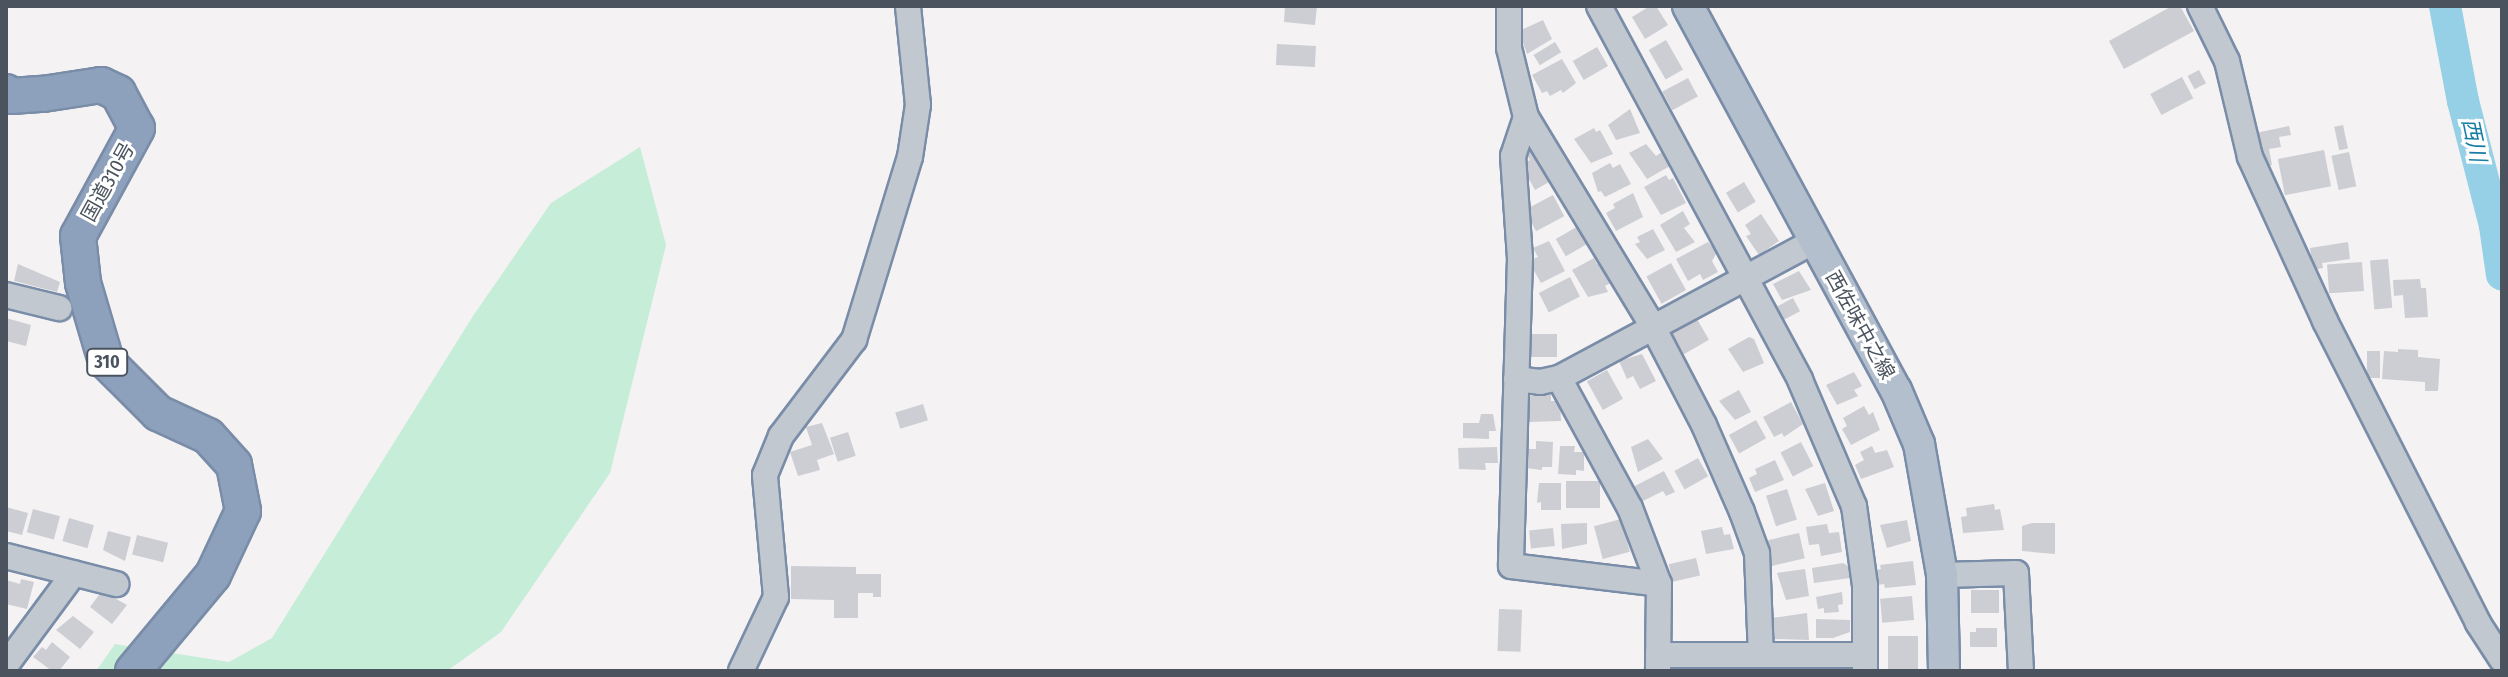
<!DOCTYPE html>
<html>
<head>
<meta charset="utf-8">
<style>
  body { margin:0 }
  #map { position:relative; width:2508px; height:677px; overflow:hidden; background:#f4f2f2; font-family:"Fira Sans Condensed","Noto Sans JP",sans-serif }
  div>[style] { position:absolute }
  .green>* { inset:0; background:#c5edd7 }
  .river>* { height:32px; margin:-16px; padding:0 16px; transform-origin:16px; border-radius:16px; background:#95d0e6 }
  .building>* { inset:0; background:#ccced4; transform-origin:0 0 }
  .roads { filter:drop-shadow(2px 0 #798ca8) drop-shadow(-2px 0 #798ca8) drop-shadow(0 2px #798ca8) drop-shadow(0 -2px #798ca8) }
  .minor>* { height:24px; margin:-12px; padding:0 12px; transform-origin:12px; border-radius:12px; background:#c1c8cf }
  .major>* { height:30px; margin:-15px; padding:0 15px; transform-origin:15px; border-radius:15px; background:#b4bfce }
  .highway>* { height:34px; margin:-17px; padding:0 17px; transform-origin:17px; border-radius:17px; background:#8ea1bc }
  span { translate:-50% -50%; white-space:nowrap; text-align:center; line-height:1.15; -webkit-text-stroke:6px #fff; paint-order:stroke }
  .shield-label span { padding:2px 6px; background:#fff; border:2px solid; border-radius:6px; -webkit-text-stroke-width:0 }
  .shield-label { font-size:18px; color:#4b545e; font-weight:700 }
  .street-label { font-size:20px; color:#4b545e }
  .water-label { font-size:22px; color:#187da4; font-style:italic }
  .frame { position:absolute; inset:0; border:8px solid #4b545e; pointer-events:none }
</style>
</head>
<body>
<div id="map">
  <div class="green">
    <div style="clip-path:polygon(640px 147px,666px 245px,610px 473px,501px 632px,447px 671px,96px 671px,115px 644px,229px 662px,272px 638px,473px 316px,551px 203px)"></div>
  </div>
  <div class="river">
    <div style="left:2445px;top:6px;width:97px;rotate:79.3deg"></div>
    <div style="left:2463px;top:101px;width:129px;rotate:75.6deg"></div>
    <div style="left:2495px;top:226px;width:49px;rotate:81.9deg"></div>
  </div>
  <div class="building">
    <div style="clip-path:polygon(1285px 6px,1317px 6px,1315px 25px,1284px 22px)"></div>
    <div style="clip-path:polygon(1650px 6px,1656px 6px,1668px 25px,1645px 39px,1632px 17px)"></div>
    <div style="clip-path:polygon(2172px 6px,2180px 6px,2194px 31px,2124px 69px,2109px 41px)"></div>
    <div style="clip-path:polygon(1543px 20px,1552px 39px,1527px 54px,1519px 31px)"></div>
    <div style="left:1666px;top:40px;width:34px;height:20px;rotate:60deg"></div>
    <div style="left:1555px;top:42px;width:12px;height:25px;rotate:59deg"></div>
    <div style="left:1277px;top:44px;width:39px;height:21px;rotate:3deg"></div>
    <div style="left:1597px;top:47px;width:22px;height:28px;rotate:60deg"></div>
    <div style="clip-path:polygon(1562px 59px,1576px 83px,1563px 93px,1561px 90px,1550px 96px,1547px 91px,1542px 93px,1532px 75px)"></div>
    <div style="left:2199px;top:70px;width:15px;height:13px;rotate:62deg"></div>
    <div style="left:2182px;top:77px;width:24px;height:36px;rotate:62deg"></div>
    <div style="left:1688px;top:78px;width:21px;height:29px;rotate:62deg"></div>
    <div style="clip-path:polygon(1630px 109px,1640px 133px,1616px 140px,1608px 125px)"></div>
    <div style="left:2343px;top:125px;width:24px;height:9px;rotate:78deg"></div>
    <div style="clip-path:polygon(2289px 126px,2291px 135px,2279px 137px,2281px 147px,2269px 149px,2272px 165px,2258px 168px,2251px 134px)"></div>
    <div style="clip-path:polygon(1594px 128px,1596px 132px,1600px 130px,1613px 154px,1591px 163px,1574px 139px)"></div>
    <div style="clip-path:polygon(1646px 144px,1656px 156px,1662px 152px,1670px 166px,1647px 179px,1629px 153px)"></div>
    <div style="clip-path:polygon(1539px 147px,1556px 178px,1535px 190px,1521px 165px,1530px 160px,1526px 154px)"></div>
    <div style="left:2324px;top:150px;width:37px;height:47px;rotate:79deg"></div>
    <div style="left:2349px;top:152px;width:35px;height:18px;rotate:78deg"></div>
    <div style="clip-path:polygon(1610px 163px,1613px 168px,1620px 164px,1631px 184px,1605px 197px,1601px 191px,1598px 192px,1592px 173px)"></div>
    <div style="clip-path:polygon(1666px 175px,1669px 180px,1673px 178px,1686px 203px,1661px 215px,1644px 187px)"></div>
    <div style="left:1744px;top:182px;width:23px;height:21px;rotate:59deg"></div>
    <div style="clip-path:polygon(1633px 193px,1643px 217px,1616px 231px,1606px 213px,1615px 208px,1613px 204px)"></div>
    <div style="left:1553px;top:195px;width:24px;height:32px;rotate:62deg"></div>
    <div style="clip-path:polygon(1683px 211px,1690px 224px,1684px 228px,1695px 242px,1676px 252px,1660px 225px)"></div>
    <div style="clip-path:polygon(1761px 214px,1779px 241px,1759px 255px,1746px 236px,1751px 234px,1745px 225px)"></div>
    <div style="left:1580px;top:225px;width:20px;height:28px;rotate:60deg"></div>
    <div style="clip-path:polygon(1653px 229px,1665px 250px,1647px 259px,1635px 244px,1640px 242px,1637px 237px)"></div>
    <div style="clip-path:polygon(1549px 241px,1565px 271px,1541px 283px,1532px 267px,1531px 260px,1538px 257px,1533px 248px)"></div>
    <div style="clip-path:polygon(1708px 242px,1717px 252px,1712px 261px,1718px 272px,1703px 280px,1700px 274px,1688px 281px,1676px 259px)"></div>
    <div style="clip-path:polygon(2348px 242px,2350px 259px,2322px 263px,2323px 268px,2313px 270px,2310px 248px)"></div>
    <div style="clip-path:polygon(1594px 258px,1597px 264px,1601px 262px,1612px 282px,1605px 286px,1608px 292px,1588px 297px,1572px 270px)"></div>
    <div style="left:2388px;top:259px;width:49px;height:18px;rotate:85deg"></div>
    <div style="left:2362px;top:262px;width:29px;height:35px;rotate:86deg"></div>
    <div style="left:1671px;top:263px;width:31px;height:28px;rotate:61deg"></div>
    <div style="clip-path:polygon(18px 264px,60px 282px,57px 292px,14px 281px)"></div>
    <div style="clip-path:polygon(1799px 271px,1811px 290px,1782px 300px,1773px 284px)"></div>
    <div style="left:1570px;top:277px;width:22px;height:35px;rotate:63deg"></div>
    <div style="clip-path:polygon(2420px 279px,2421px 288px,2426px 288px,2428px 317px,2405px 318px,2403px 295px,2394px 296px,2393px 280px)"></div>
    <div style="left:1793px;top:298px;width:15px;height:23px;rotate:62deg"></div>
    <div style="clip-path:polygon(6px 318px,31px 325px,26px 346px,6px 341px)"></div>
    <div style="left:1697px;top:319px;width:24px;height:29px;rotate:60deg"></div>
    <div style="left:1527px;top:334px;width:30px;height:23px"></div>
    <div style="clip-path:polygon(1749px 337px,1754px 339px,1764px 363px,1743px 372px,1728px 349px)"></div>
    <div style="clip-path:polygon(2398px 349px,2418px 350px,2418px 357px,2440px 359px,2438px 391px,2425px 391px,2425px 382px,2382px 379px,2384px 351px,2398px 352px)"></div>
    <div style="left:2367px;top:351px;width:13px;height:27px"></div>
    <div style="clip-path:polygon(1642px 354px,1656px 381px,1640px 389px,1633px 376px,1627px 379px,1619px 361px)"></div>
    <div style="left:1607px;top:370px;width:33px;height:23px;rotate:61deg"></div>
    <div style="clip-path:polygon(1854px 372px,1862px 386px,1854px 390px,1858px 396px,1837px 405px,1826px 385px)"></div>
    <div style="clip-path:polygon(1739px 390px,1751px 412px,1735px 420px,1719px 401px)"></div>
    <div style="clip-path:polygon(1551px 395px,1551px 401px,1560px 401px,1561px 421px,1528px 422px,1526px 396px)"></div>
    <div style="clip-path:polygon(1791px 402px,1803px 424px,1784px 437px,1782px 433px,1774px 437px,1763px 417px)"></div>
    <div style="left:923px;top:404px;width:17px;height:29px;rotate:73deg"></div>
    <div style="clip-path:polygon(1864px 406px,1869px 415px,1873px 412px,1880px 430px,1851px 445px,1842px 429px,1847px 426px,1843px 418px)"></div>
    <div style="clip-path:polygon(1481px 414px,1493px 414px,1496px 431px,1489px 431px,1489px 439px,1463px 438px,1463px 423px,1479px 423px)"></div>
    <div style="left:1756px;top:420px;width:21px;height:31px;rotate:61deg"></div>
    <div style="clip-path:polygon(822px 423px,834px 454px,817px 460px,820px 470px,798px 476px,790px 452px,812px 445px,806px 427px)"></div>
    <div style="left:848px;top:432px;width:25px;height:19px;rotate:72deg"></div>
    <div style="clip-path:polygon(1648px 439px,1663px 459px,1638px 472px,1631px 447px)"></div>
    <div style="clip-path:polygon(1536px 441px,1553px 442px,1552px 467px,1542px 467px,1542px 470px,1526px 468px,1527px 449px,1536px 449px)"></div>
    <div style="left:1801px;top:442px;width:27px;height:23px;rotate:63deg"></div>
    <div style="clip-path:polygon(1560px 446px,1575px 446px,1574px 452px,1584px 452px,1584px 471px,1576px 470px,1576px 475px,1558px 474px)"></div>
    <div style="clip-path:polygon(1872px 446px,1875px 453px,1887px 450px,1894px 467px,1861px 479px,1855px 465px,1864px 460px,1860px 452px)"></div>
    <div style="clip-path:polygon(1497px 447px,1498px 463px,1485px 463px,1486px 470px,1459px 469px,1458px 448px)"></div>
    <div style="left:1698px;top:458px;width:21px;height:27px;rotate:61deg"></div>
    <div style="clip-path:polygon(1775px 460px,1784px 480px,1755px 492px,1749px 478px,1757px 474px,1755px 469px)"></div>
    <div style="clip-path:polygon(1664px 471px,1675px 492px,1666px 496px,1663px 491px,1641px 502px,1633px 487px)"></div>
    <div style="left:1566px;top:481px;width:34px;height:27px"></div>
    <div style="clip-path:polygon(1539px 483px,1561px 483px,1561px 510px,1541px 510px,1541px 502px,1537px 503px)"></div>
    <div style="clip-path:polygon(1825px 483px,1834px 511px,1818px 516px,1805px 489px)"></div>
    <div style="left:1787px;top:489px;width:32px;height:22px;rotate:72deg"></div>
    <div style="clip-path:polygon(1994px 504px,1995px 510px,2000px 509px,2004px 530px,1963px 533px,1961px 517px,1967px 516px,1966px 508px)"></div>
    <div style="clip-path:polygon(6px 507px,28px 513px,22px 535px,6px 531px)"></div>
    <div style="left:33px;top:509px;width:28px;height:24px;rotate:15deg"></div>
    <div style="left:69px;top:518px;width:26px;height:24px;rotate:16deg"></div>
    <div style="left:1621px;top:519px;width:34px;height:28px;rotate:75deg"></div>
    <div style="clip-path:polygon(1907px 520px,1911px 541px,1887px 548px,1880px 525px)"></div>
    <div style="clip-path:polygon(1587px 523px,1587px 544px,1562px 549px,1561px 524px)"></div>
    <div style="clip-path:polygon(2032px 523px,2055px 523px,2055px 554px,2022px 551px,2022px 526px)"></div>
    <div style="clip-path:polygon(1827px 524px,1829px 533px,1839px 532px,1842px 552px,1821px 556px,1819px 544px,1809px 545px,1806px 527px)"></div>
    <div style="clip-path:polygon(1722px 527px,1724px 535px,1730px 534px,1734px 549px,1706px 554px,1701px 531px)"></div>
    <div style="left:1553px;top:528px;width:18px;height:24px;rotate:84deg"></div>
    <div style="clip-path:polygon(108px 531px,131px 537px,125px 561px,103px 550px)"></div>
    <div style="left:1799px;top:533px;width:26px;height:34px;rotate:77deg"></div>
    <div style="left:137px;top:535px;width:32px;height:20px;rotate:14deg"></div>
    <div style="left:1696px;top:558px;width:18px;height:28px;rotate:77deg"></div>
    <div style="clip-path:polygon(1913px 561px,1916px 585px,1885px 588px,1884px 584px,1877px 585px,1876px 570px,1881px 569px,1880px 565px)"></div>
    <div style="clip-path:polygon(1843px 563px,1848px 566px,1850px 578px,1814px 583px,1812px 568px)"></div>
    <div style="clip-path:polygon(791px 566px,856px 567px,856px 574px,881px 574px,881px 597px,873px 597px,873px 593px,858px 593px,858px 618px,834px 618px,834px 600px,791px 599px)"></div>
    <div style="clip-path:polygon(1805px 569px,1809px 596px,1786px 600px,1777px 573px)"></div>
    <div style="clip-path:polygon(21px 579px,34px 582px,27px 609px,6px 604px,6px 580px,20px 584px)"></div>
    <div style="left:1971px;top:590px;width:28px;height:23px"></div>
    <div style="clip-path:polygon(102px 591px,127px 605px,112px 624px,90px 607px)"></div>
    <div style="clip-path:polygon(1842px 592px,1843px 604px,1838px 605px,1839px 612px,1824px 613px,1824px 608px,1818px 609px,1816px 597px)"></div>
    <div style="left:1912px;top:596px;width:24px;height:32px;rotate:85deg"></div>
    <div style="left:1499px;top:609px;width:23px;height:42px;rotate:2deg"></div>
    <div style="clip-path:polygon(1807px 613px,1809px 640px,1774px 639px,1772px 618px)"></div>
    <div style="clip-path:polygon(73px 616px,94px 632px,80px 649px,56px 630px)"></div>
    <div style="clip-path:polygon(1816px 619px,1850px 620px,1850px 632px,1833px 638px,1816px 638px)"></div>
    <div style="clip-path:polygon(1976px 628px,1997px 628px,1997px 647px,1970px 647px,1970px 632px,1976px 632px)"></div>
    <div style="left:1888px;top:636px;width:30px;height:35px"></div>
    <div style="clip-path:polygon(52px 642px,70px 657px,59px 671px,52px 671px,33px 657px,42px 647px,46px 650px)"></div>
  </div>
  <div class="roads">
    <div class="minor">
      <div style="left:1509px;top:6px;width:42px;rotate:90deg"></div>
      <div style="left:1509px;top:48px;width:71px;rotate:76.2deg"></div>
      <div style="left:1526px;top:117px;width:245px;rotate:58.8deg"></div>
      <div style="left:1653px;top:327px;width:110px;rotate:62.5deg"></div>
      <div style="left:1704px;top:425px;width:95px;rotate:66.4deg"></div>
      <div style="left:1742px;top:512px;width:44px;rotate:69.9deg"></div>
      <div style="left:1757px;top:553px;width:102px;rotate:87.8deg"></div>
      <div style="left:1599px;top:6px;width:425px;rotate:61.7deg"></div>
      <div style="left:1800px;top:380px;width:137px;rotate:66.8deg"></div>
      <div style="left:1854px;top:506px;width:80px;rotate:82.1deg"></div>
      <div style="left:1865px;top:585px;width:86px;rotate:90deg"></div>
      <div style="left:2200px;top:6px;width:61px;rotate:63.9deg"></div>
      <div style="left:2227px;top:61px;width:99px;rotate:76.5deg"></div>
      <div style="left:2250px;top:157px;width:180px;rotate:65.4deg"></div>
      <div style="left:2325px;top:321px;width:339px;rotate:63.1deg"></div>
      <div style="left:2478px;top:623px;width:44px;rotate:57deg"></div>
      <div style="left:1526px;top:117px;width:41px;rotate:108.4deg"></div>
      <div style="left:1513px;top:156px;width:102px;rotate:86.1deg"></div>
      <div style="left:1520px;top:258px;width:308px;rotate:91.7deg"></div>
      <div style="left:1511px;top:566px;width:149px;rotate:6.9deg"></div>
      <div style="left:6px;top:295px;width:55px;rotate:13.8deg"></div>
      <div style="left:1559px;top:378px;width:148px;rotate:61.4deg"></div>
      <div style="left:1630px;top:508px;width:81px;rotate:69.1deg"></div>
      <div style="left:1659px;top:584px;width:87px;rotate:90.7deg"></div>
      <div style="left:1516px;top:379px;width:24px;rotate:7deg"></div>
      <div style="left:1540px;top:382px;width:19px;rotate:-12deg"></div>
      <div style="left:1559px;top:378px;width:288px;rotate:-28.2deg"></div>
      <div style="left:6px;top:556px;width:114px;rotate:14.3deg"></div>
      <div style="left:1942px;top:575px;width:74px;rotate:-1.5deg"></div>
      <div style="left:2016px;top:573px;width:98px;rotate:87.1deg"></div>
      <div style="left:1658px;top:655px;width:207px"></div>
      <div style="left:6px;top:665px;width:114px;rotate:-53.5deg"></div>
      <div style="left:741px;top:671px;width:82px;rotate:-64.7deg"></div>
      <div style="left:776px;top:597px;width:122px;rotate:-95.2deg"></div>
      <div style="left:765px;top:475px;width:42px;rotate:-67.7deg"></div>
      <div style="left:781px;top:436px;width:121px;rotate:-52.8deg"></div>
      <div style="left:854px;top:340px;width:191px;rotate:-73deg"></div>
      <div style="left:910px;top:157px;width:53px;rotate:-81.3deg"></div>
      <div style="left:918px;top:105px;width:100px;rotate:-95.8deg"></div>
    </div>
    <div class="major">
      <div style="left:1688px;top:6px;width:437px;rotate:61.6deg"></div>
      <div style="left:1896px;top:390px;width:59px;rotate:66.9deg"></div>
      <div style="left:1919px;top:444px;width:133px;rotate:80deg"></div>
      <div style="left:1942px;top:575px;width:96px;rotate:88.8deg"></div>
    </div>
    <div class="highway">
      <div style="left:6px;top:92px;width:6px;rotate:39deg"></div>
      <div style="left:11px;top:96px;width:32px;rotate:-4deg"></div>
      <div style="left:43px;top:94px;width:59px;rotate:-8.8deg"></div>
      <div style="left:101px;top:85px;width:19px;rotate:25deg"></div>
      <div style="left:118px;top:93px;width:40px;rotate:62deg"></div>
      <div style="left:137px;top:128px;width:123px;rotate:118.6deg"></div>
      <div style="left:78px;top:236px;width:47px;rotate:83.9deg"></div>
      <div style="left:83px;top:283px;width:81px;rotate:73.6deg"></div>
      <div style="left:106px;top:361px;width:74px;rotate:45deg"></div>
      <div style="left:158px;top:413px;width:55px;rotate:24.7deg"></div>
      <div style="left:208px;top:436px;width:39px;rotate:48deg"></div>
      <div style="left:234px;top:465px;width:47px;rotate:78.9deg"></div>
      <div style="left:243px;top:511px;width:71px;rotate:115.1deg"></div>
      <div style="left:213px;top:575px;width:125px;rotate:129.8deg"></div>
    </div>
  </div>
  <div class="shield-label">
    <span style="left:107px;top:362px">310</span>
  </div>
  <div class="street-label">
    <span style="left:108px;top:182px;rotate:-61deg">国道310号</span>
    <span style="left:1860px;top:325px;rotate:61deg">西佐味中之線</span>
  </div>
  <div class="water-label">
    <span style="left:2474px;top:140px;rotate:78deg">西川</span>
  </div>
  <div class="frame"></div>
</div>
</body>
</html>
